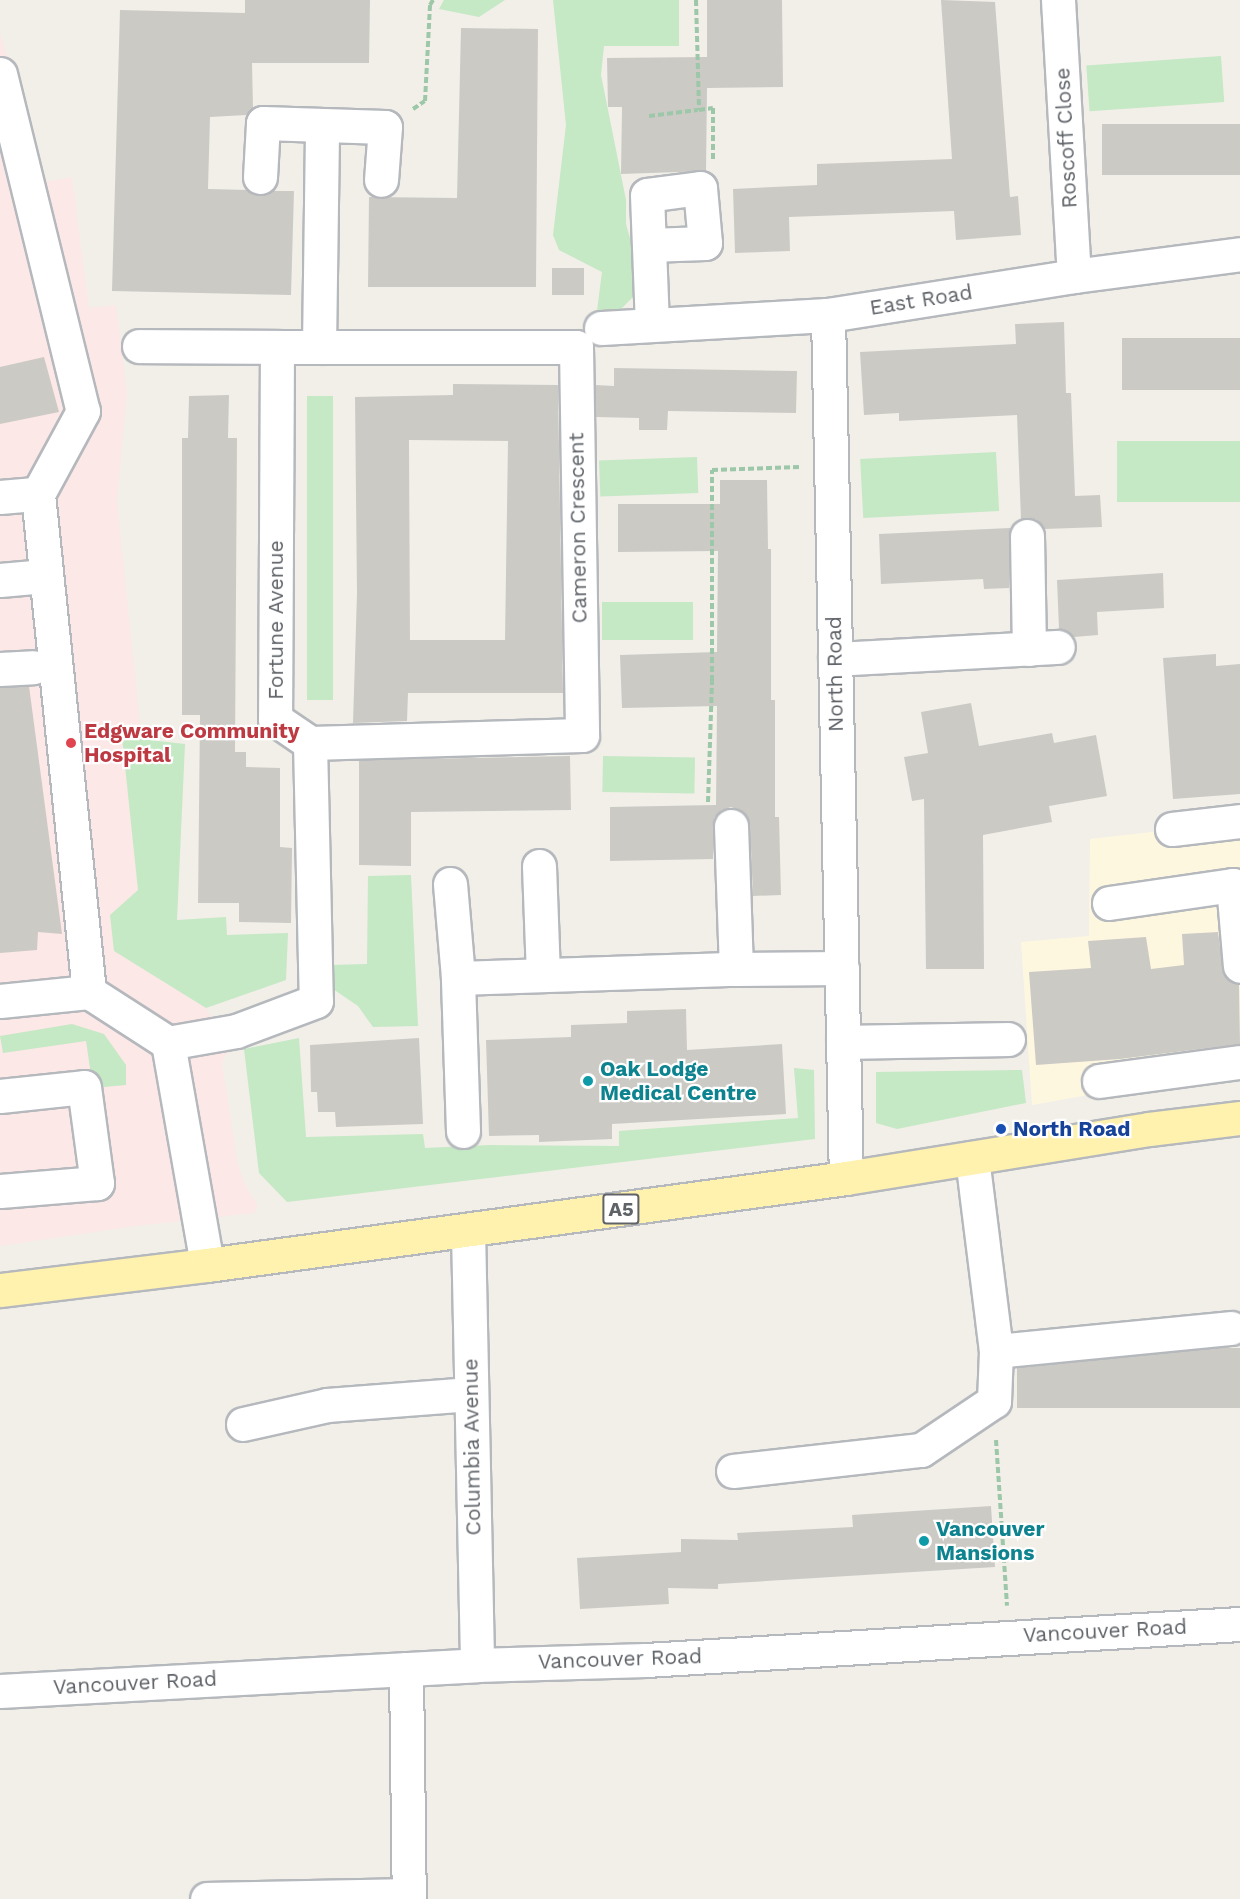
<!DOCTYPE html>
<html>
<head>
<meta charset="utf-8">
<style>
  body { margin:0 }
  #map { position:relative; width:1240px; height:1899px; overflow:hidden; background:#f1efe8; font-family:"Work Sans",sans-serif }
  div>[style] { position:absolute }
  .commercial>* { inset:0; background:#fef7e0 }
  .medical>* { inset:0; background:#fce8e6 }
  .green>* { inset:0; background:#c5e8c5; transform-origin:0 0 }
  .building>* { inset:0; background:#cccac5; transform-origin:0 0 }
  .path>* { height:4px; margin-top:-2px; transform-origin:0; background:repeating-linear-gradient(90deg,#9cc7a9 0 6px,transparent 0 9px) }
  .roads { filter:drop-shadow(2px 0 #b5b8bc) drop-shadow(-2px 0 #b5b8bc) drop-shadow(0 2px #b5b8bc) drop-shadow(0 -2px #b5b8bc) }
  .minor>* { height:33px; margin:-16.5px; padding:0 16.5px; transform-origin:16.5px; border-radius:16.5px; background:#fff }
  .major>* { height:33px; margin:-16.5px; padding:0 16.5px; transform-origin:16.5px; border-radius:16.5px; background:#fff2af }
  .dots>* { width:16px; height:16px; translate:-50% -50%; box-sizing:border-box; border:3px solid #fff; border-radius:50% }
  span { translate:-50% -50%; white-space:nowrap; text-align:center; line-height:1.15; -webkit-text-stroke:4.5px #fff; paint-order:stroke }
  .shield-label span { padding:2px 4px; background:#fff; border:2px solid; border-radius:4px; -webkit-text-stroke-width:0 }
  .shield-label { font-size:20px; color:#5f6368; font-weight:700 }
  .street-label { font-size:21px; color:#5f6368 }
  .health-label { font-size:21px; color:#be3a42; font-weight:700 }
  .left { translate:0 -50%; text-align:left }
  .culture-label { font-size:21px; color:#0d838f; font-weight:700 }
  .transit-label { font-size:21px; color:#164399; font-weight:700 }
</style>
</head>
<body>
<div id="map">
  <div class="commercial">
    <div style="clip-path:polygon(1240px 822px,1240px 1068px,1032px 1105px,1021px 942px,1089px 936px,1090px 839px)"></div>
  </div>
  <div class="medical">
    <div style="clip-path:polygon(0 33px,45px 182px,72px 177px,89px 308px,116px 305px,127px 394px,117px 501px,167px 984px,206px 1008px,229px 1048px,222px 1063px,238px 1165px,247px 1189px,258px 1205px,254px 1213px,136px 1226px,0 1246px)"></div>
  </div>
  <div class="green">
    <div style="clip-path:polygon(444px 0,505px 0,479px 17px,439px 9px)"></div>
    <div style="clip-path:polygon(553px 0,679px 0,679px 46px,604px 46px,601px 75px,626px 200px,626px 224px,637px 264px,636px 294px,620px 310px,597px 311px,602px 272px,559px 250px,553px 235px,566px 125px)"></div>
    <div style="left:1221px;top:56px;width:46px;height:135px;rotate:86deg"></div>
    <div style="left:307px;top:396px;width:26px;height:304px"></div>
    <div style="left:1240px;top:441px;width:61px;height:123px;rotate:90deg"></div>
    <div style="left:996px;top:452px;width:59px;height:136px;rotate:87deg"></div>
    <div style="left:697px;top:457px;width:36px;height:98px;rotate:88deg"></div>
    <div style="left:602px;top:602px;width:91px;height:38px"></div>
    <div style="clip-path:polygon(122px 737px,185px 744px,177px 920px,226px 917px,227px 935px,288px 933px,286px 980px,206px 1008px,114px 951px,110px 915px,138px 890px)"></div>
    <div style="left:603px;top:756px;width:92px;height:36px;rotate:1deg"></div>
    <div style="clip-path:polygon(411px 875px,418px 1026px,373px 1027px,358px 1006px,330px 987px,330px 965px,367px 964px,368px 876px)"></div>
    <div style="clip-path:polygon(72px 1024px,104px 1034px,126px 1065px,126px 1085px,93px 1088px,86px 1041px,3px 1053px,0 1036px)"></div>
    <div style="clip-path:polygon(299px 1038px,306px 1137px,423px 1134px,425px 1148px,490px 1145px,619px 1146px,619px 1131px,798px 1118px,794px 1068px,814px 1070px,815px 1139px,287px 1202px,259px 1173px,244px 1049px)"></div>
    <div style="clip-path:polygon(1022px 1070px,1026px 1103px,897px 1129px,876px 1123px,876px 1072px)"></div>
  </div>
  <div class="building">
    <div style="clip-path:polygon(245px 0,370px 0,369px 63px,252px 63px,253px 108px,246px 115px,210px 117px,208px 189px,247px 190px,260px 196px,272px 191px,294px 191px,291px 295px,112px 291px,120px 10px,245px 13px)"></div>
    <div style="clip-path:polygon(707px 0,782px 0,783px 87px,707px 88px,706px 171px,621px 174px,622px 107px,608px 107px,607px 58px,707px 57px)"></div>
    <div style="clip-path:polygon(941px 0,995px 2px,1010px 197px,1018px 196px,1021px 235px,956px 240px,954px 211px,789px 217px,790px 251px,735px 253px,733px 189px,817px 185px,817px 164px,952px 159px)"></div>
    <div style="clip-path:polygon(461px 28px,538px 29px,536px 287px,368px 287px,369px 197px,457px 198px)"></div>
    <div style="left:1240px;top:124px;width:51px;height:138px;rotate:90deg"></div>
    <div style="left:552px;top:268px;width:32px;height:27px"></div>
    <div style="clip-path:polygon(1064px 322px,1066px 393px,1071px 393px,1075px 496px,1100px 495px,1102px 527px,1044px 529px,1036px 519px,1021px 519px,1017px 415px,899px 421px,899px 413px,864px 415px,860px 352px,1016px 344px,1015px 324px)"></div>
    <div style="left:1240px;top:338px;width:52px;height:118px;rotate:90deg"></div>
    <div style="clip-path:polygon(44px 357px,59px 412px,0 424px,0 367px)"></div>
    <div style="clip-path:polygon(614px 368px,797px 371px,796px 413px,668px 411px,667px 430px,639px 430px,639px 418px,596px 417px,595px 385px,614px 386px)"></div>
    <div style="clip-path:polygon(evenodd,453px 384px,558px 385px,563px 693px,408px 693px,407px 721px,353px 723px,357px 593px,355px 397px,453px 395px,453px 384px,409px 440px,508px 441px,505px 640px,410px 640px,409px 440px)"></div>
    <div style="clip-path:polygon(229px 395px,228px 438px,237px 438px,235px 752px,246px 752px,246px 767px,280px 768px,280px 847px,292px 848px,291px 923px,239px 922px,239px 903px,198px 903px,200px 715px,182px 715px,182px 438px,188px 438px,189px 396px)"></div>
    <div style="clip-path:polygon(720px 480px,767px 480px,768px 549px,771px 549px,771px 700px,775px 700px,775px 817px,779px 817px,781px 895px,753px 896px,750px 825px,747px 817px,740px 810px,731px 807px,722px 810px,714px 818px,713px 859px,610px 861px,610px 807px,716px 805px,717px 706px,622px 708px,620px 655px,717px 652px,718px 551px,618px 552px,618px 504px,720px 504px)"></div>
    <div style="clip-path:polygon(1010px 528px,1009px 588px,984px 589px,983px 579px,881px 584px,879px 534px)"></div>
    <div style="clip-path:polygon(1163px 573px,1164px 608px,1097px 612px,1098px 635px,1074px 637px,1059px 629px,1057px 580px)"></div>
    <div style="clip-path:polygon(1216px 654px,1216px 666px,1240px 664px,1240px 794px,1173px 799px,1163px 658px)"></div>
    <div style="clip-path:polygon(29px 686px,62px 934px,38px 932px,37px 950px,0 953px,0 688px)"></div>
    <div style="clip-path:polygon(971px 703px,979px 746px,1052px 733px,1054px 743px,1096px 735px,1107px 796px,1049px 806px,1052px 822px,983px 835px,984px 969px,926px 969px,924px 799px,912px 801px,904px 757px,928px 753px,921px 712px)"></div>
    <div style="clip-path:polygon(570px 756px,571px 810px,411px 812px,411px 866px,359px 865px,359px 760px)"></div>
    <div style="clip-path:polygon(1218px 932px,1224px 976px,1239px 984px,1240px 1044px,1120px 1059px,1036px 1065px,1029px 972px,1091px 968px,1088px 941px,1146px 937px,1151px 969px,1184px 965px,1182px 934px)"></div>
    <div style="clip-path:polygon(686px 1009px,687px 1050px,782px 1044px,786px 1114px,612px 1124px,612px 1139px,539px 1142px,539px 1135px,489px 1136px,486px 1040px,571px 1037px,571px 1025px,627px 1023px,627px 1011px)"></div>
    <div style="clip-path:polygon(419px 1038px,423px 1124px,336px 1127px,335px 1112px,318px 1112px,317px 1092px,311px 1092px,310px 1045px)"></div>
    <div style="left:1240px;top:1348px;width:60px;height:223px;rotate:90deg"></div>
    <div style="clip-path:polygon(991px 1506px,995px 1567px,718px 1584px,718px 1589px,668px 1588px,669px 1604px,580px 1609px,577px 1558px,681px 1552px,681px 1539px,738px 1540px,737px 1533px,853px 1527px,852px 1515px)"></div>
  </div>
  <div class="path">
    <div style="left:696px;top:0;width:110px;rotate:88.4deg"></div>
    <div style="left:699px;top:110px;width:14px;rotate:-8deg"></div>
    <div style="left:713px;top:108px;width:51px;rotate:90deg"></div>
    <div style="left:413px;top:109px;width:14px;rotate:-34deg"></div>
    <div style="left:425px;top:101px;width:96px;rotate:-87deg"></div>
    <div style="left:430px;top:5px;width:6px;rotate:-59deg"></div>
    <div style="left:649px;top:116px;width:49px;rotate:-7deg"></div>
    <div style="left:708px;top:802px;width:121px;rotate:-88.1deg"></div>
    <div style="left:712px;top:681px;width:211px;rotate:-90deg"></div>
    <div style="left:712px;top:470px;width:87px;rotate:-2deg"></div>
    <div style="left:996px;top:1440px;width:166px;rotate:86.2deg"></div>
  </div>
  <div class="roads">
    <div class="minor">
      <div style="left:1058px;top:0;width:276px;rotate:86.7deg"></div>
      <div style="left:0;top:74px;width:347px;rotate:76.2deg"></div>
      <div style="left:83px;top:411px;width:94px;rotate:118.5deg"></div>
      <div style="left:38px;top:494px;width:501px;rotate:84.15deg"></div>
      <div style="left:260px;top:177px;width:54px;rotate:-86.8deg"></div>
      <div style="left:263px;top:123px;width:122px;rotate:1.9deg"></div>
      <div style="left:385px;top:127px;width:53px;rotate:94.3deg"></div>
      <div style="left:649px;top:245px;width:56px;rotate:-2deg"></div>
      <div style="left:705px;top:243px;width:55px;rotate:-95.2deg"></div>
      <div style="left:700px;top:188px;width:53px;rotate:172.5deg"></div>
      <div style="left:647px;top:195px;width:130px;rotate:87.8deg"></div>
      <div style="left:828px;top:315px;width:863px;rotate:88.81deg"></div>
      <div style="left:601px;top:328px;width:227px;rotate:-3.3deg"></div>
      <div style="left:828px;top:315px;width:249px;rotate:-9deg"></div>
      <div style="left:1074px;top:276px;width:167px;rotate:-7.5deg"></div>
      <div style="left:139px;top:346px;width:138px;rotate:0.4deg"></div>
      <div style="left:277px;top:347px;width:372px;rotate:90.3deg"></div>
      <div style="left:275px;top:719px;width:42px;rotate:34.4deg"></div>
      <div style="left:310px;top:743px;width:258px;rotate:88.7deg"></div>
      <div style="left:316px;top:1001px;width:85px;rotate:159.4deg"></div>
      <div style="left:236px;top:1031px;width:69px;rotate:170deg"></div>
      <div style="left:277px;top:347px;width:299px"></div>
      <div style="left:576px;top:347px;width:388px;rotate:89.1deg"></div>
      <div style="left:582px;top:735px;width:272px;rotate:178.3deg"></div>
      <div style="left:319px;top:347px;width:222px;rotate:-89.2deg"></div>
      <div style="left:0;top:497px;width:38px;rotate:-5deg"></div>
      <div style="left:1027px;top:536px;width:113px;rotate:89deg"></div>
      <div style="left:0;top:580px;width:45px;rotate:-5.1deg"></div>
      <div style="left:835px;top:659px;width:223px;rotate:-3.1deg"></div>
      <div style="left:0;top:669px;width:33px;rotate:-3deg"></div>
      <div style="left:731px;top:826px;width:143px;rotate:88deg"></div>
      <div style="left:1172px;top:829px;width:68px;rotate:-6.7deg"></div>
      <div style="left:539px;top:866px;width:109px;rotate:87.9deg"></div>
      <div style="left:450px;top:884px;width:94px;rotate:85.1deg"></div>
      <div style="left:1109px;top:903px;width:125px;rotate:-8.3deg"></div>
      <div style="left:1233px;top:885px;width:81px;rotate:85.1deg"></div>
      <div style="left:0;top:1001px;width:89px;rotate:-5.8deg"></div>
      <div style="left:89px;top:992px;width:94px;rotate:32.8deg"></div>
      <div style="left:168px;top:1043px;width:225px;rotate:80deg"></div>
      <div style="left:843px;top:1042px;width:165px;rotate:-1deg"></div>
      <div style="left:1099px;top:1081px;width:142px;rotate:-7.7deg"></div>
      <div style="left:0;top:1096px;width:84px;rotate:-6.1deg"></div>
      <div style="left:84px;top:1087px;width:97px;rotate:82.3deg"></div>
      <div style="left:97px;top:1183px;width:97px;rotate:175.3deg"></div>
      <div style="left:463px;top:1131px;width:153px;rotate:-91.9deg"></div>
      <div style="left:458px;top:978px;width:278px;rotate:-1.9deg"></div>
      <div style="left:736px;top:969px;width:106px;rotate:-0.5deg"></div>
      <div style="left:972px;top:1158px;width:194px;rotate:82.9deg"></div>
      <div style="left:996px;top:1351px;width:236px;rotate:-5.6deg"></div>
      <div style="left:468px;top:1230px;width:435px;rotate:88.8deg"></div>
      <div style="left:243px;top:1424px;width:86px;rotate:-12.7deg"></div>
      <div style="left:327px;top:1405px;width:144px;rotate:-4.4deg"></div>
      <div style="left:733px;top:1471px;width:189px;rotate:-6.4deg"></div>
      <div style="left:921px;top:1450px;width:88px;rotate:-33.9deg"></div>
      <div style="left:994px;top:1401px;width:50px;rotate:-87.7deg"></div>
      <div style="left:406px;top:1669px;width:230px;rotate:89.3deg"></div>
      <div style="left:0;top:1691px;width:478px;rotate:-3.1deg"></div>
      <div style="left:477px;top:1665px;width:169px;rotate:-1.7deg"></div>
      <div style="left:646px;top:1660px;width:595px;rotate:-3.47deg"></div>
      <div style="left:207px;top:1899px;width:202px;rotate:-1.1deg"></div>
    </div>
    <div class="major">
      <div style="left:0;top:1290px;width:209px;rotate:-6.9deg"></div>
      <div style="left:207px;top:1265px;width:645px;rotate:-7.75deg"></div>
      <div style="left:846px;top:1178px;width:307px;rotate:-9.2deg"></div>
      <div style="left:1149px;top:1129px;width:92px;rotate:-6.9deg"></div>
    </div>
  </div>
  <div class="dots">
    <div style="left:71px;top:743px;background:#e0444e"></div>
    <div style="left:588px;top:1081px;background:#0f9aa8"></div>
    <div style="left:1001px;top:1129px;background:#1a4fb4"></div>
    <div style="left:924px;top:1541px;background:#0f9aa8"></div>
  </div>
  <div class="shield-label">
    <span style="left:621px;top:1209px">A5</span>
  </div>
  <div class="street-label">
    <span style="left:1066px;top:138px;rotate:-93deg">Roscoff Close</span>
    <span style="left:921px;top:300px;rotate:-9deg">East Road</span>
    <span style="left:578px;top:528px;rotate:-91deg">Cameron Crescent</span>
    <span style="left:276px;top:620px;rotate:-90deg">Fortune Avenue</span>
    <span style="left:835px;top:674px;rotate:-91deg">North Road</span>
    <span style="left:472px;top:1447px;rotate:-91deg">Columbia Avenue</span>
    <span style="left:1105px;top:1631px;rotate:-3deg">Vancouver Road</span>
    <span style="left:620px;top:1659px;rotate:-2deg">Vancouver Road</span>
    <span style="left:135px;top:1683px;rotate:-3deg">Vancouver Road</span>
  </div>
  <div class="health-label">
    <span class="left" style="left:84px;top:743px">Edgware Community<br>Hospital</span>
  </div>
  <div class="culture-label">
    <span class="left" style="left:600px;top:1081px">Oak Lodge<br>Medical Centre</span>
    <span class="left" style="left:936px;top:1541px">Vancouver<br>Mansions</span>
  </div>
  <div class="transit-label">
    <span class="left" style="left:1013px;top:1129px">North Road</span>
  </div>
</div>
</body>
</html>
